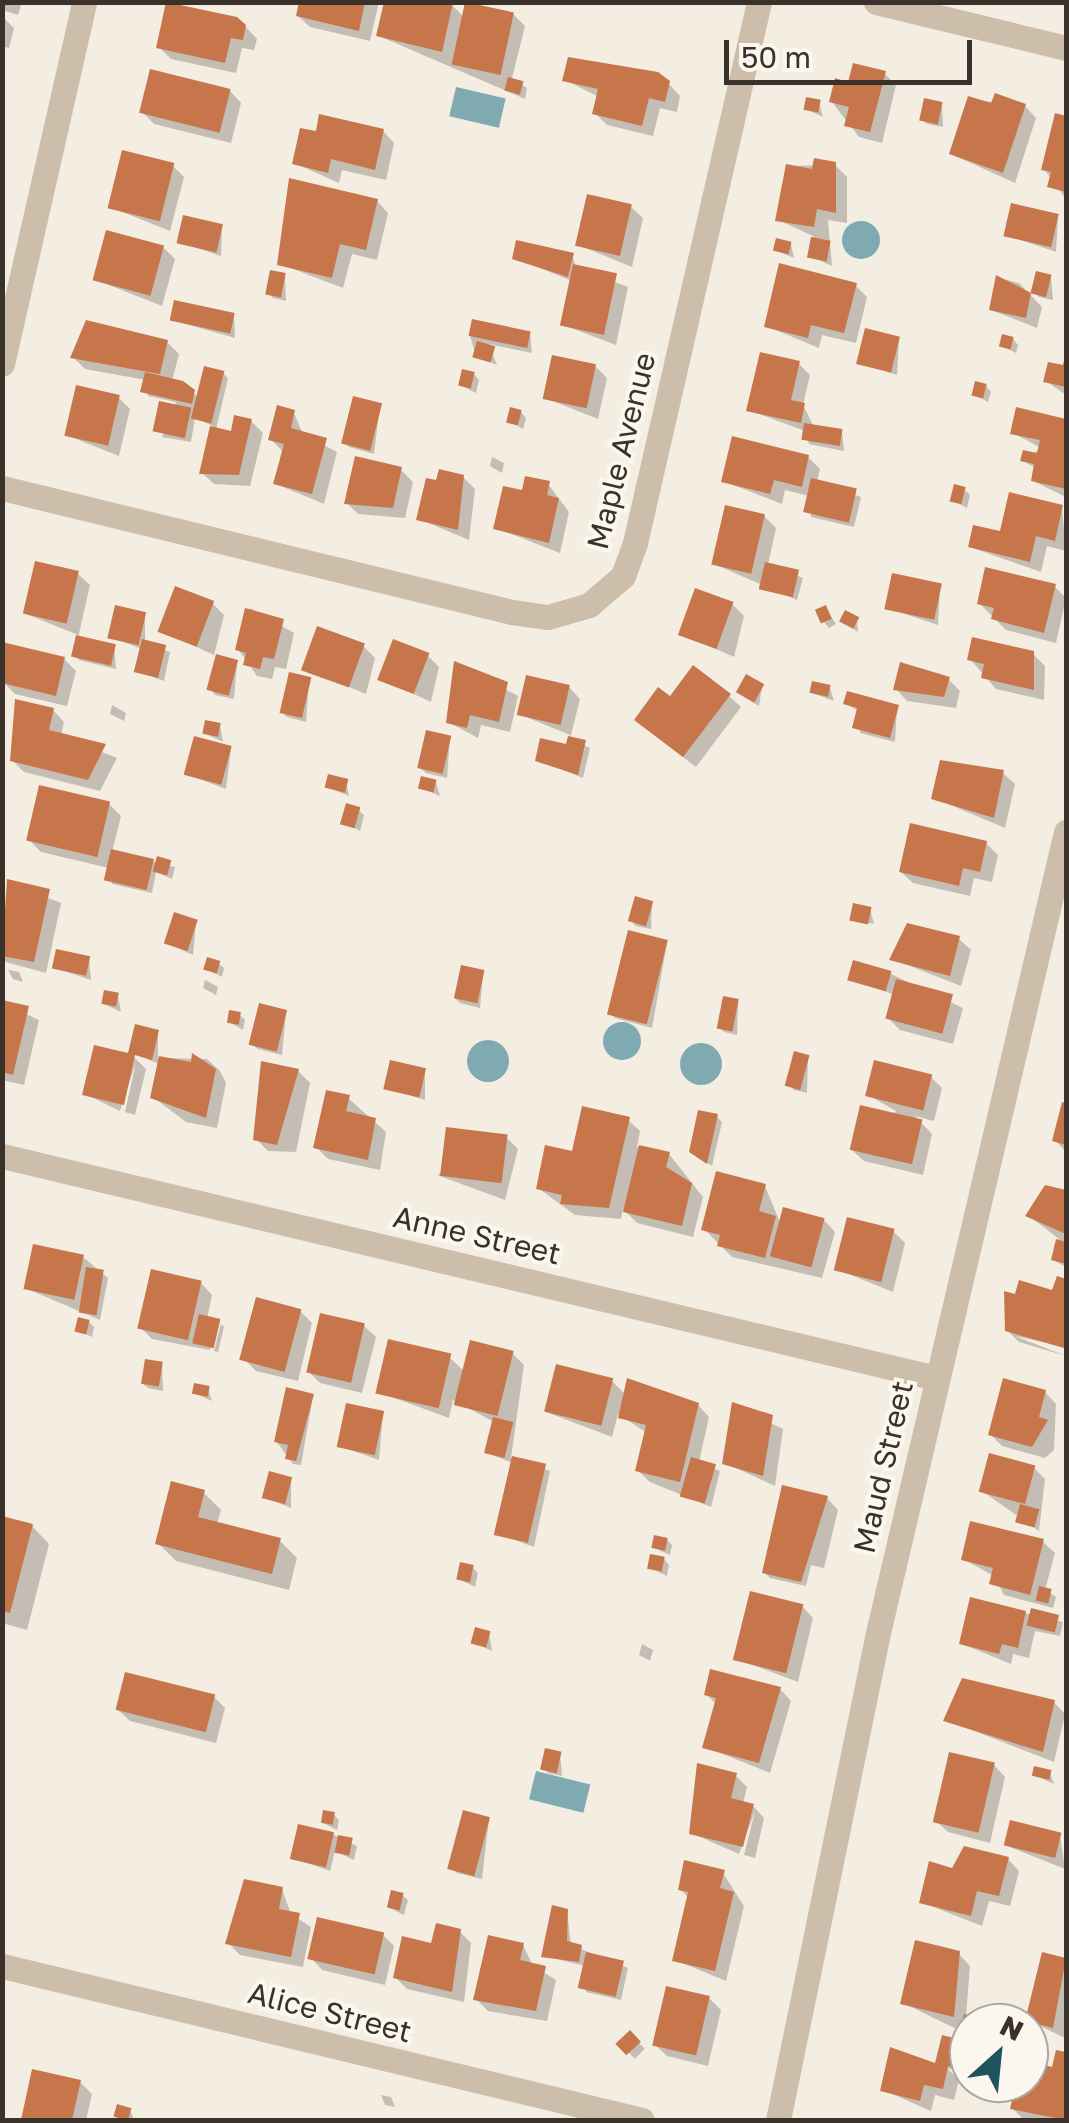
<!DOCTYPE html>
<html>
<head>
<meta charset="utf-8">
<style>
  body { margin:0 }
  #map { position:relative; width:1069px; height:2123px; overflow:hidden; background:#f4ede1; font-family:"Golos Text",sans-serif }
  div>[style] { position:absolute }
  .water>* { inset:0; background:#7faab2; transform-origin:0 0 }
  .round { border-radius:50% }
  .shadow>* { inset:0; background:#0003; transform-origin:0 0 }
  .building>* { inset:0; background:#c7764b; transform-origin:0 0 }
  .minor>* { height:25px; margin:-12.5px; padding:0 12.5px; transform-origin:12.5px; border-radius:12.5px; background:#cdbeac }
  .tertiary>* { height:25px; margin:-12.5px; padding:0 12.5px; transform-origin:12.5px; border-radius:12.5px; background:#cdbeac }
  span { translate:-50% -50%; white-space:nowrap; text-align:center; line-height:1.15; -webkit-text-stroke:8px #fbf6ee; paint-order:stroke }
  .street-label { font-size:30px; color:#3b312b }
  .frame { position:absolute; inset:0; border:5px solid #3b312b; pointer-events:none }
  .north { position:absolute; left:949px; top:2003px; width:100px; height:100px; box-sizing:border-box; background:#fbf6ee; border:2px solid #aea7a0; border-radius:50%; rotate:27deg; font-size:28px; font-weight:700; line-height:40px; text-align:center; color:#3b312b }
  .north::after { content:''; display:block; margin:auto; width:35px; height:45px; background:#1f535d; clip-path:polygon(50% 0,100% 100%,50% 72%,0 100%) }
  .scale { position:absolute; left:724px; top:40px; width:248px; height:45px; box-sizing:border-box; border:5px solid #3b312b; border-top:0; padding-left:12px; font-size:30px; line-height:35px; white-space:nowrap; color:#3b312b; -webkit-text-stroke:8px #fbf6ee; paint-order:stroke }
</style>
</head>
<body>
<div id="map">
  <div class="water">
    <div style="left:456px;top:87px;width:51px;height:30px;rotate:13deg"></div>
    <div class="round" style="left:842px;top:221px;width:38px;height:38px"></div>
    <div class="round" style="left:603px;top:1022px;width:38px;height:38px"></div>
    <div class="round" style="left:467px;top:1040px;width:42px;height:42px"></div>
    <div class="round" style="left:680px;top:1043px;width:42px;height:42px"></div>
    <div style="left:536px;top:1771px;width:56px;height:29px;rotate:14deg"></div>
  </div>
  <div class="shadow">
    <div style="clip-path:polygon(2px 2px,22px 2px,18px 15px,2px 10px)"></div>
    <div style="clip-path:polygon(302px 2px,379px 2px,370px 41px,310px 27px,298px 16px)"></div>
    <div style="clip-path:polygon(452px 5px,464px 17px,513px 14px,525px 26px,512px 78px,527px 88px,525px 99px,379px 36px)"></div>
    <div style="clip-path:polygon(2px 16px,14px 28px,9px 48px,2px 46px)"></div>
    <div style="clip-path:polygon(245px 26px,257px 39px,254px 50px,242px 48px,236px 73px,171px 59px,159px 47px)"></div>
    <div style="clip-path:polygon(884px 73px,896px 85px,882px 143px,859px 137px,832px 102px)"></div>
    <div style="clip-path:polygon(565px 80px,668px 83px,680px 96px,677px 112px,660px 108px,653px 136px,607px 125px,595px 113px,599px 97px)"></div>
    <div style="clip-path:polygon(230px 91px,241px 103px,231px 143px,154px 124px,142px 112px)"></div>
    <div style="clip-path:polygon(969px 99px,1025px 106px,1036px 118px,1015px 183px,951px 154px)"></div>
    <div style="clip-path:polygon(819px 103px,823px 117px,806px 109px)"></div>
    <div style="clip-path:polygon(942px 104px,943px 127px,927px 124px,922px 119px)"></div>
    <div style="clip-path:polygon(1057px 116px,1066px 119px,1066px 199px,1044px 169px)"></div>
    <div style="clip-path:polygon(383px 131px,394px 143px,386px 180px,342px 170px,339px 183px,294px 163px,318px 134px)"></div>
    <div style="clip-path:polygon(172px 165px,184px 177px,170px 231px,110px 207px)"></div>
    <div style="clip-path:polygon(835px 165px,847px 177px,847px 223px,828px 220px,832px 266px,809px 256px,813px 236px,778px 220px,788px 166px)"></div>
    <div style="clip-path:polygon(377px 201px,388px 213px,377px 260px,352px 254px,343px 288px,280px 264px)"></div>
    <div style="clip-path:polygon(631px 207px,643px 218px,632px 267px,578px 245px)"></div>
    <div style="clip-path:polygon(1058px 217px,1056px 252px,1006px 235px)"></div>
    <div style="clip-path:polygon(222px 226px,221px 256px,179px 242px)"></div>
    <div style="clip-path:polygon(791px 244px,794px 258px,776px 250px)"></div>
    <div style="clip-path:polygon(163px 247px,175px 259px,162px 306px,96px 280px)"></div>
    <div style="clip-path:polygon(572px 255px,576px 267px,628px 287px,616px 345px,563px 325px,572px 281px,515px 258px)"></div>
    <div style="clip-path:polygon(285px 276px,286px 301px,273px 298px,268px 293px)"></div>
    <div style="clip-path:polygon(1051px 277px,1053px 300px,1039px 297px,1034px 292px)"></div>
    <div style="clip-path:polygon(998px 278px,1019px 283px,1042px 307px,1037px 328px,991px 310px)"></div>
    <div style="clip-path:polygon(855px 285px,867px 297px,856px 343px,822px 335px,819px 348px,766px 326px)"></div>
    <div style="clip-path:polygon(234px 315px,235px 338px,172px 320px)"></div>
    <div style="clip-path:polygon(530px 334px,532px 353px,489px 344px,497px 365px,476px 357px,470px 335px)"></div>
    <div style="clip-path:polygon(899px 339px,897px 375px,859px 363px)"></div>
    <div style="clip-path:polygon(1013px 339px,1018px 345px,1016px 353px,1002px 346px)"></div>
    <div style="clip-path:polygon(167px 342px,179px 354px,172px 381px,199px 397px,223px 373px,228px 378px,216px 430px,232px 434px,251px 421px,263px 433px,250px 486px,214px 484px,202px 473px,213px 426px,195px 418px,191px 442px,162px 437px,176px 402px,148px 396px,146px 380px,85px 369px,73px 357px)"></div>
    <div style="clip-path:polygon(1066px 361px,1066px 395px,1046px 381px)"></div>
    <div style="clip-path:polygon(799px 364px,810px 375px,803px 405px,814px 427px,842px 432px,844px 451px,809px 444px,805px 431px,749px 410px)"></div>
    <div style="clip-path:polygon(595px 366px,607px 378px,598px 419px,545px 398px)"></div>
    <div style="clip-path:polygon(474px 374px,479px 380px,476px 393px,460px 385px)"></div>
    <div style="clip-path:polygon(986px 386px,991px 392px,988px 402px,974px 394px)"></div>
    <div style="clip-path:polygon(118px 397px,130px 409px,119px 456px,66px 435px)"></div>
    <div style="clip-path:polygon(380px 405px,374px 454px,349px 447px,344px 442px)"></div>
    <div style="clip-path:polygon(1018px 410px,1066px 421px,1066px 497px,1033px 481px,1036px 468px,1023px 461px,1041px 448px,1013px 433px)"></div>
    <div style="clip-path:polygon(521px 412px,526px 418px,523px 429px,509px 421px)"></div>
    <div style="clip-path:polygon(294px 413px,303px 434px,337px 452px,324px 504px,276px 484px,282px 451px,271px 439px)"></div>
    <div style="clip-path:polygon(492px 457px,504px 463px,502px 473px,490px 466px)"></div>
    <div style="clip-path:polygon(808px 457px,820px 469px,817px 482px,861px 497px,854px 527px,811px 517px,809px 496px,785px 490px,782px 504px,723px 481px)"></div>
    <div style="clip-path:polygon(401px 470px,413px 482px,405px 518px,358px 514px,347px 503px)"></div>
    <div style="clip-path:polygon(463px 477px,475px 489px,469px 540px,419px 519px,438px 483px)"></div>
    <div style="clip-path:polygon(548px 484px,569px 512px,560px 553px,496px 528px)"></div>
    <div style="clip-path:polygon(965px 490px,970px 495px,967px 508px,952px 500px)"></div>
    <div style="clip-path:polygon(1062px 508px,1066px 551px,1047px 546px,1041px 572px,970px 547px)"></div>
    <div style="clip-path:polygon(764px 516px,776px 528px,768px 565px,803px 578px,797px 600px,714px 564px)"></div>
    <div style="clip-path:polygon(78px 574px,90px 585px,78px 638px,114px 646px,116px 669px,79px 660px,74px 655px,78px 635px,26px 614px)"></div>
    <div style="clip-path:polygon(940px 587px,938px 625px,887px 608px)"></div>
    <div style="clip-path:polygon(1055px 587px,1066px 598px,1056px 643px,1006px 630px,979px 603px)"></div>
    <div style="clip-path:polygon(212px 603px,224px 615px,214px 655px,166px 633px)"></div>
    <div style="clip-path:polygon(732px 604px,744px 616px,734px 657px,686px 636px)"></div>
    <div style="clip-path:polygon(250px 608px,294px 633px,286px 669px,275px 667px,272px 679px,257px 676px,238px 649px)"></div>
    <div style="clip-path:polygon(825px 608px,836px 624px,829px 628px,824px 622px)"></div>
    <div style="clip-path:polygon(145px 615px,145px 643px,170px 652px,164px 681px,137px 671px,142px 649px,110px 637px)"></div>
    <div style="clip-path:polygon(857px 620px,858px 632px,842px 621px)"></div>
    <div style="clip-path:polygon(363px 646px,375px 658px,366px 694px,308px 670px)"></div>
    <div style="clip-path:polygon(1033px 654px,1045px 666px,1044px 700px,996px 689px,970px 659px)"></div>
    <div style="clip-path:polygon(427px 655px,439px 667px,431px 702px,386px 681px)"></div>
    <div style="clip-path:polygon(64px 659px,76px 671px,67px 706px,15px 694px,3px 682px)"></div>
    <div style="clip-path:polygon(237px 662px,234px 699px,215px 695px,210px 689px)"></div>
    <div style="clip-path:polygon(456px 664px,518px 696px,510px 732px,481px 725px,478px 738px,448px 722px)"></div>
    <div style="clip-path:polygon(309px 679px,306px 722px,287px 717px,282px 712px)"></div>
    <div style="clip-path:polygon(948px 679px,960px 691px,956px 708px,907px 701px,896px 689px)"></div>
    <div style="clip-path:polygon(762px 686px,759px 706px,744px 697px)"></div>
    <div style="clip-path:polygon(569px 687px,580px 699px,570px 739px,590px 748px,583px 778px,538px 760px,568px 747px,570px 735px,519px 714px)"></div>
    <div style="clip-path:polygon(830px 688px,834px 701px,812px 693px)"></div>
    <div style="clip-path:polygon(729px 696px,741px 707px,696px 767px,649px 731px,670px 699px)"></div>
    <div style="clip-path:polygon(846px 704px,897px 707px,895px 742px,860px 733px,859px 711px)"></div>
    <div style="clip-path:polygon(112px 705px,126px 713px,124px 721px,110px 714px)"></div>
    <div style="clip-path:polygon(53px 710px,64px 722px,61px 736px,117px 758px,100px 791px,24px 772px,13px 761px)"></div>
    <div style="clip-path:polygon(220px 725px,223px 742px,204px 733px)"></div>
    <div style="clip-path:polygon(450px 738px,447px 778px,426px 773px,420px 768px)"></div>
    <div style="clip-path:polygon(231px 749px,226px 789px,186px 774px)"></div>
    <div style="clip-path:polygon(1003px 773px,1015px 784px,1005px 828px,934px 798px)"></div>
    <div style="clip-path:polygon(346px 781px,349px 796px,327px 787px)"></div>
    <div style="clip-path:polygon(436px 782px,440px 796px,421px 788px)"></div>
    <div style="clip-path:polygon(109px 804px,121px 816px,112px 852px,175px 867px,172px 879px,156px 872px,152px 893px,112px 884px,109px 868px,41px 852px,29px 840px)"></div>
    <div style="clip-path:polygon(358px 810px,364px 815px,360px 831px,344px 823px)"></div>
    <div style="clip-path:polygon(986px 843px,998px 855px,992px 882px,974px 878px,970px 896px,913px 883px,901px 872px)"></div>
    <div style="clip-path:polygon(8px 882px,61px 903px,46px 973px,2px 961px)"></div>
    <div style="clip-path:polygon(652px 903px,651px 929px,636px 926px,631px 921px)"></div>
    <div style="clip-path:polygon(870px 909px,874px 924px,852px 920px)"></div>
    <div style="clip-path:polygon(196px 922px,193px 955px,166px 943px)"></div>
    <div style="clip-path:polygon(959px 939px,971px 950px,961px 986px,892px 959px)"></div>
    <div style="clip-path:polygon(667px 943px,652px 1028px,615px 1018px,610px 1013px)"></div>
    <div style="clip-path:polygon(89px 958px,91px 980px,55px 968px)"></div>
    <div style="clip-path:polygon(218px 963px,224px 968px,222px 977px,207px 969px)"></div>
    <div style="clip-path:polygon(8px 970px,19px 972px,23px 982px,13px 979px)"></div>
    <div style="clip-path:polygon(483px 973px,480px 1008px,460px 1003px,455px 998px)"></div>
    <div style="clip-path:polygon(889px 973px,963px 1008px,953px 1044px,900px 1030px,888px 1018px,895px 995px,851px 979px)"></div>
    <div style="clip-path:polygon(205px 980px,218px 987px,216px 995px,203px 988px)"></div>
    <div style="clip-path:polygon(118px 996px,121px 1012px,104px 1004px)"></div>
    <div style="clip-path:polygon(738px 1001px,737px 1035px,724px 1032px,719px 1027px)"></div>
    <div style="clip-path:polygon(2px 1003px,39px 1020px,24px 1085px,2px 1080px)"></div>
    <div style="clip-path:polygon(286px 1013px,282px 1055px,258px 1049px,252px 1044px)"></div>
    <div style="clip-path:polygon(240px 1015px,245px 1020px,243px 1030px,229px 1022px)"></div>
    <div style="clip-path:polygon(158px 1032px,158px 1058px,207px 1059px,220px 1071px,226px 1083px,217px 1128px,186px 1122px,153px 1097px,159px 1064px,130px 1052px)"></div>
    <div style="clip-path:polygon(134px 1057px,146px 1069px,135px 1115px,125px 1112px,136px 1062px,120px 1111px,85px 1094px)"></div>
    <div style="clip-path:polygon(808px 1057px,807px 1093px,794px 1090px,789px 1085px)"></div>
    <div style="clip-path:polygon(425px 1070px,425px 1100px,386px 1088px)"></div>
    <div style="clip-path:polygon(298px 1071px,310px 1083px,296px 1152px,268px 1151px,256px 1139px)"></div>
    <div style="clip-path:polygon(930px 1076px,942px 1088px,934px 1121px,915px 1116px,932px 1134px,923px 1175px,864px 1161px,852px 1150px,896px 1111px,868px 1095px)"></div>
    <div style="clip-path:polygon(348px 1098px,386px 1132px,380px 1170px,328px 1159px,316px 1147px)"></div>
    <div style="clip-path:polygon(1064px 1105px,1066px 1105px,1066px 1152px,1055px 1140px)"></div>
    <div style="clip-path:polygon(717px 1117px,722px 1122px,712px 1166px,701px 1158px)"></div>
    <div style="clip-path:polygon(628px 1120px,640px 1131px,637px 1147px,669px 1154px,703px 1197px,693px 1237px,637px 1223px,623px 1209px,621px 1219px,575px 1215px,538px 1188px)"></div>
    <div style="clip-path:polygon(506px 1137px,518px 1149px,505px 1200px,437px 1175px)"></div>
    <div style="clip-path:polygon(765px 1186px,781px 1225px,824px 1220px,835px 1232px,822px 1278px,732px 1257px,704px 1229px)"></div>
    <div style="clip-path:polygon(1046px 1187px,1066px 1191px,1066px 1267px,1053px 1260px,1059px 1239px,1028px 1215px)"></div>
    <div style="clip-path:polygon(893px 1231px,905px 1243px,893px 1292px,836px 1269px)"></div>
    <div style="clip-path:polygon(83px 1257px,108px 1278px,100px 1320px,25px 1288px)"></div>
    <div style="clip-path:polygon(1058px 1279px,1066px 1281px,1066px 1347px,1015px 1336px,1066px 1356px,1019px 1342px,1007px 1330px,1016px 1297px,1054px 1293px)"></div>
    <div style="clip-path:polygon(201px 1283px,212px 1295px,207px 1319px,217px 1322px,210px 1350px,152px 1339px,140px 1327px)"></div>
    <div style="clip-path:polygon(300px 1311px,312px 1323px,298px 1381px,256px 1371px,244px 1359px)"></div>
    <div style="clip-path:polygon(89px 1322px,94px 1327px,92px 1337px,77px 1330px)"></div>
    <div style="clip-path:polygon(221px 1324px,224px 1327px,218px 1352px,214px 1351px)"></div>
    <div style="clip-path:polygon(364px 1326px,376px 1337px,362px 1393px,320px 1383px,309px 1372px)"></div>
    <div style="clip-path:polygon(512px 1353px,524px 1365px,511px 1458px,550px 1471px,534px 1547px,498px 1534px,513px 1463px,487px 1453px,494px 1422px,453px 1400px,449px 1418px,378px 1392px,449px 1357px,465px 1372px)"></div>
    <div style="clip-path:polygon(162px 1365px,163px 1391px,148px 1388px,142px 1383px)"></div>
    <div style="clip-path:polygon(612px 1381px,626px 1395px,698px 1405px,709px 1417px,699px 1462px,720px 1471px,711px 1507px,650px 1482px,638px 1471px,647px 1433px,618px 1414px,612px 1437px,546px 1412px)"></div>
    <div style="clip-path:polygon(208px 1388px,212px 1401px,194px 1393px)"></div>
    <div style="clip-path:polygon(1045px 1392px,1056px 1404px,1054px 1450px,1045px 1458px,1002px 1446px,990px 1434px)"></div>
    <div style="clip-path:polygon(313px 1396px,301px 1465px,293px 1464px,276px 1441px)"></div>
    <div style="clip-path:polygon(734px 1405px,783px 1429px,775px 1486px,725px 1463px)"></div>
    <div style="clip-path:polygon(383px 1413px,379px 1460px,339px 1446px)"></div>
    <div style="clip-path:polygon(1033px 1467px,1045px 1479px,1039px 1531px,982px 1491px)"></div>
    <div style="clip-path:polygon(291px 1479px,291px 1508px,265px 1497px)"></div>
    <div style="clip-path:polygon(203px 1492px,221px 1510px,217px 1524px,279px 1540px,297px 1558px,289px 1590px,176px 1561px,158px 1543px)"></div>
    <div style="clip-path:polygon(827px 1498px,838px 1510px,824px 1568px,811px 1565px,806px 1586px,770px 1578px,764px 1572px)"></div>
    <div style="clip-path:polygon(2px 1519px,32px 1526px,49px 1544px,27px 1630px,2px 1623px)"></div>
    <div style="clip-path:polygon(667px 1540px,672px 1545px,670px 1555px,654px 1548px)"></div>
    <div style="clip-path:polygon(1043px 1542px,1055px 1553px,1045px 1590px,1056px 1597px,1053px 1608px,1004px 1595px,994px 1576px,963px 1559px)"></div>
    <div style="clip-path:polygon(664px 1559px,669px 1565px,667px 1576px,650px 1568px)"></div>
    <div style="clip-path:polygon(472px 1567px,478px 1573px,475px 1587px,459px 1579px)"></div>
    <div style="clip-path:polygon(802px 1606px,813px 1618px,798px 1682px,737px 1659px)"></div>
    <div style="clip-path:polygon(1025px 1613px,1063px 1622px,1060px 1636px,1035px 1631px,1029px 1658px,1013px 1654px,1011px 1664px,962px 1644px)"></div>
    <div style="clip-path:polygon(489px 1633px,492px 1651px,474px 1643px)"></div>
    <div style="clip-path:polygon(642px 1644px,653px 1650px,650px 1661px,639px 1655px)"></div>
    <div style="clip-path:polygon(780px 1689px,791px 1701px,770px 1773px,705px 1747px,716px 1704px,706px 1694px)"></div>
    <div style="clip-path:polygon(213px 1696px,225px 1708px,216px 1743px,130px 1721px,118px 1710px)"></div>
    <div style="clip-path:polygon(1054px 1702px,1065px 1714px,1054px 1762px,946px 1720px)"></div>
    <div style="clip-path:polygon(560px 1754px,562px 1776px,548px 1773px,543px 1768px)"></div>
    <div style="clip-path:polygon(994px 1765px,1005px 1777px,990px 1843px,948px 1832px,936px 1821px)"></div>
    <div style="clip-path:polygon(1050px 1773px,1054px 1784px,1034px 1775px)"></div>
    <div style="clip-path:polygon(735px 1775px,747px 1787px,743px 1804px,753px 1806px,764px 1818px,755px 1858px,744px 1855px,755px 1811px,739px 1854px,691px 1833px)"></div>
    <div style="clip-path:polygon(334px 1815px,339px 1820px,337px 1830px,323px 1823px)"></div>
    <div style="clip-path:polygon(489px 1819px,482px 1879px,457px 1873px,452px 1868px)"></div>
    <div style="clip-path:polygon(332px 1834px,357px 1846px,354px 1860px,335px 1851px,330px 1871px,293px 1858px)"></div>
    <div style="clip-path:polygon(1060px 1835px,1065px 1869px,1005px 1845px)"></div>
    <div style="clip-path:polygon(1008px 1859px,1019px 1871px,1010px 1906px,989px 1901px,982px 1926px,921px 1902px,954px 1870px)"></div>
    <div style="clip-path:polygon(723px 1873px,744px 1906px,726px 1981px,675px 1960px,689px 1898px,680px 1889px)"></div>
    <div style="clip-path:polygon(282px 1889px,291px 1914px,311px 1927px,303px 1967px,240px 1955px,228px 1943px)"></div>
    <div style="clip-path:polygon(402px 1895px,408px 1900px,404px 1915px,390px 1908px)"></div>
    <div style="clip-path:polygon(567px 1911px,571px 1945px,628px 1968px,621px 2000px,586px 1992px,585px 1966px,544px 1956px)"></div>
    <div style="clip-path:polygon(459px 1931px,471px 1943px,464px 2002px,407px 1989px,395px 1977px)"></div>
    <div style="clip-path:polygon(382px 1934px,394px 1946px,385px 1985px,322px 1970px,311px 1958px)"></div>
    <div style="clip-path:polygon(523px 1945px,533px 1966px,556px 1980px,547px 2021px,488px 2011px,476px 1999px)"></div>
    <div style="clip-path:polygon(959px 1954px,970px 1966px,966px 2017px,985px 2023px,969px 2023px,969px 2035px,903px 2003px)"></div>
    <div style="clip-path:polygon(1044px 1955px,1066px 1961px,1065px 2038px,1028px 2020px)"></div>
    <div style="clip-path:polygon(709px 1998px,721px 2010px,708px 2066px,667px 2056px,655px 2045px)"></div>
    <div style="left:630px;top:2034px;width:21px;height:14px;rotate:45deg"></div>
    <div style="clip-path:polygon(969px 2045px,969px 2074px,947px 2068px,959px 2080px,954px 2100px,935px 2095px,931px 2111px,883px 2090px)"></div>
    <div style="clip-path:polygon(1058px 2053px,1066px 2055px,1066px 2120px,1024px 2120px,1012px 2108px,1019px 2083px,1029px 2083px,1029px 2064px,1054px 2070px)"></div>
    <div style="clip-path:polygon(34px 2072px,80px 2082px,92px 2094px,86px 2120px,23px 2120px)"></div>
    <div style="clip-path:polygon(381px 2095px,391px 2097px,395px 2107px,385px 2105px)"></div>
    <div style="clip-path:polygon(130px 2110px,134px 2120px,117px 2117px)"></div>
  </div>
  <div class="building">
    <div style="clip-path:polygon(166px 2px,237px 17px,246px 25px,243px 40px,231px 38px,225px 63px,156px 48px)"></div>
    <div style="clip-path:polygon(299px 2px,365px 2px,359px 31px,296px 16px)"></div>
    <div style="clip-path:polygon(384px 2px,453px 2px,442px 52px,376px 36px)"></div>
    <div style="left:465px;top:2px;width:50px;height:64px;rotate:12deg"></div>
    <div style="clip-path:polygon(568px 57px,658px 72px,670px 81px,665px 102px,649px 98px,642px 126px,592px 114px,598px 89px,562px 81px)"></div>
    <div style="clip-path:polygon(853px 63px,886px 71px,870px 132px,844px 126px,849px 107px,829px 102px,835px 78px,848px 82px)"></div>
    <div style="left:150px;top:69px;width:83px;height:45px;rotate:14deg"></div>
    <div style="left:508px;top:77px;width:16px;height:14px;rotate:15deg"></div>
    <div style="clip-path:polygon(995px 93px,1026px 104px,1003px 173px,949px 154px,968px 96px,991px 103px)"></div>
    <div style="left:806px;top:97px;width:15px;height:13px;rotate:11deg"></div>
    <div style="left:924px;top:98px;width:19px;height:23px;rotate:12deg"></div>
    <div style="clip-path:polygon(1055px 113px,1066px 116px,1066px 192px,1047px 187px,1051px 172px,1041px 170px)"></div>
    <div style="clip-path:polygon(319px 114px,384px 129px,375px 170px,331px 159px,328px 173px,292px 164px,300px 128px,316px 131px)"></div>
    <div style="left:122px;top:150px;width:54px;height:60px;rotate:14deg"></div>
    <div style="clip-path:polygon(814px 158px,836px 162px,836px 213px,817px 209px,814px 227px,775px 221px,786px 164px,812px 169px)"></div>
    <div style="clip-path:polygon(289px 178px,378px 199px,366px 250px,340px 244px,332px 278px,277px 265px)"></div>
    <div style="left:587px;top:194px;width:46px;height:53px;rotate:13deg"></div>
    <div style="left:1011px;top:203px;width:49px;height:34px;rotate:13deg"></div>
    <div style="left:183px;top:215px;width:41px;height:29px;rotate:13deg"></div>
    <div style="left:106px;top:230px;width:60px;height:52px;rotate:15deg"></div>
    <div style="left:811px;top:237px;width:20px;height:21px;rotate:11deg"></div>
    <div style="left:776px;top:238px;width:16px;height:13px;rotate:14deg"></div>
    <div style="clip-path:polygon(516px 240px,574px 253px,568px 277px,512px 259px)"></div>
    <div style="clip-path:polygon(779px 263px,857px 283px,844px 333px,811px 325px,808px 338px,764px 327px)"></div>
    <div style="left:573px;top:264px;width:45px;height:63px;rotate:12deg"></div>
    <div style="left:270px;top:270px;width:16px;height:25px;rotate:11deg"></div>
    <div style="left:1036px;top:271px;width:16px;height:23px;rotate:14deg"></div>
    <div style="clip-path:polygon(996px 275px,1031px 293px,1026px 318px,989px 310px)"></div>
    <div style="left:174px;top:300px;width:62px;height:21px;rotate:12deg"></div>
    <div style="left:472px;top:319px;width:60px;height:17px;rotate:12deg"></div>
    <div style="clip-path:polygon(86px 320px,168px 340px,160px 374px,70px 358px)"></div>
    <div style="left:865px;top:328px;width:36px;height:37px;rotate:14deg"></div>
    <div style="left:1002px;top:334px;width:12px;height:13px;rotate:14deg"></div>
    <div style="left:477px;top:341px;width:19px;height:17px;rotate:16deg"></div>
    <div style="clip-path:polygon(760px 352px,800px 361px,791px 400px,805px 403px,801px 423px,746px 411px)"></div>
    <div style="left:552px;top:355px;width:45px;height:45px;rotate:12deg"></div>
    <div style="clip-path:polygon(1065px 356px,1066px 387px,1043px 382px,1048px 362px,1063px 365px)"></div>
    <div style="left:204px;top:366px;width:21px;height:54px;rotate:14deg"></div>
    <div style="left:462px;top:369px;width:13px;height:17px;rotate:13deg"></div>
    <div style="clip-path:polygon(145px 372px,183px 381px,195px 390px,192px 404px,140px 392px)"></div>
    <div style="left:975px;top:381px;width:12px;height:15px;rotate:14deg"></div>
    <div style="left:76px;top:385px;width:45px;height:52px;rotate:13deg"></div>
    <div style="left:353px;top:396px;width:30px;height:49px;rotate:14deg"></div>
    <div style="left:159px;top:401px;width:33px;height:31px;rotate:12deg"></div>
    <div style="clip-path:polygon(277px 405px,295px 410px,291px 428px,327px 438px,312px 494px,273px 484px,284px 444px,268px 440px)"></div>
    <div style="left:510px;top:407px;width:12px;height:16px;rotate:14deg"></div>
    <div style="clip-path:polygon(1016px 407px,1066px 419px,1066px 489px,1031px 481px,1034px 464px,1020px 461px,1023px 450px,1037px 453px,1040px 440px,1010px 434px)"></div>
    <div style="clip-path:polygon(234px 415px,252px 419px,239px 475px,199px 474px,210px 426px,231px 431px)"></div>
    <div style="left:804px;top:423px;width:39px;height:17px;rotate:9deg"></div>
    <div style="clip-path:polygon(732px 436px,809px 455px,802px 487px,774px 480px,770px 494px,721px 482px)"></div>
    <div style="clip-path:polygon(355px 456px,402px 467px,393px 508px,344px 504px)"></div>
    <div style="clip-path:polygon(439px 469px,464px 475px,458px 530px,416px 520px,426px 478px,436px 480px)"></div>
    <div style="clip-path:polygon(525px 476px,550px 481px,547px 495px,559px 498px,549px 543px,493px 529px,503px 486px,522px 490px)"></div>
    <div style="left:811px;top:478px;width:47px;height:35px;rotate:13deg"></div>
    <div style="left:954px;top:484px;width:12px;height:18px;rotate:14deg"></div>
    <div style="clip-path:polygon(1009px 492px,1063px 505px,1055px 541px,1036px 536px,1030px 562px,968px 547px,973px 525px,1000px 531px)"></div>
    <div style="left:725px;top:505px;width:41px;height:61px;rotate:13deg"></div>
    <div style="left:35px;top:561px;width:45px;height:54px;rotate:13deg"></div>
    <div style="left:765px;top:562px;width:35px;height:28px;rotate:13deg"></div>
    <div style="clip-path:polygon(985px 567px,1056px 584px,1044px 633px,991px 619px,994px 608px,977px 604px)"></div>
    <div style="left:892px;top:573px;width:51px;height:37px;rotate:12deg"></div>
    <div style="left:175px;top:586px;width:42px;height:49px;rotate:21deg"></div>
    <div style="left:695px;top:588px;width:41px;height:50px;rotate:20deg"></div>
    <div style="left:115px;top:605px;width:32px;height:34px;rotate:13deg"></div>
    <div style="left:826px;top:605px;width:15px;height:12px;rotate:67deg"></div>
    <div style="clip-path:polygon(245px 608px,284px 619px,274px 659px,263px 657px,260px 669px,243px 665px,246px 653px,235px 650px)"></div>
    <div style="left:845px;top:610px;width:16px;height:13px;rotate:27deg"></div>
    <div style="left:317px;top:626px;width:51px;height:47px;rotate:20deg"></div>
    <div style="left:76px;top:635px;width:41px;height:22px;rotate:13deg"></div>
    <div style="clip-path:polygon(972px 637px,1034px 651px,1034px 690px,981px 678px,984px 664px,967px 660px)"></div>
    <div style="left:142px;top:639px;width:25px;height:34px;rotate:14deg"></div>
    <div style="left:393px;top:639px;width:39px;height:44px;rotate:21deg"></div>
    <div style="clip-path:polygon(2px 642px,65px 657px,56px 696px,2px 683px)"></div>
    <div style="left:216px;top:654px;width:23px;height:37px;rotate:15deg"></div>
    <div style="clip-path:polygon(454px 661px,508px 682px,499px 722px,470px 715px,467px 728px,446px 723px)"></div>
    <div style="clip-path:polygon(900px 662px,950px 677px,944px 697px,893px 690px)"></div>
    <div style="clip-path:polygon(693px 665px,731px 694px,683px 757px,634px 720px,658px 687px,670px 696px)"></div>
    <div style="left:289px;top:672px;width:23px;height:42px;rotate:13deg"></div>
    <div style="left:746px;top:674px;width:21px;height:21px;rotate:29deg"></div>
    <div style="left:526px;top:675px;width:45px;height:41px;rotate:13deg"></div>
    <div style="left:812px;top:681px;width:19px;height:12px;rotate:12deg"></div>
    <div style="clip-path:polygon(847px 691px,899px 705px,890px 738px,852px 728px,857px 708px,843px 704px)"></div>
    <div style="clip-path:polygon(15px 699px,54px 708px,49px 730px,106px 744px,88px 780px,10px 761px)"></div>
    <div style="left:205px;top:720px;width:16px;height:14px;rotate:11deg"></div>
    <div style="left:426px;top:730px;width:26px;height:39px;rotate:13deg"></div>
    <div style="left:194px;top:736px;width:39px;height:40px;rotate:15deg"></div>
    <div style="clip-path:polygon(568px 736px,586px 740px,578px 775px,535px 761px,540px 738px,566px 744px)"></div>
    <div style="clip-path:polygon(940px 760px,1004px 770px,994px 818px,931px 799px)"></div>
    <div style="left:328px;top:774px;width:21px;height:14px;rotate:14deg"></div>
    <div style="left:421px;top:776px;width:16px;height:13px;rotate:14deg"></div>
    <div style="left:39px;top:785px;width:73px;height:57px;rotate:13deg"></div>
    <div style="left:346px;top:803px;width:15px;height:22px;rotate:16deg"></div>
    <div style="clip-path:polygon(910px 823px,987px 841px,980px 872px,963px 868px,959px 886px,899px 872px)"></div>
    <div style="left:111px;top:849px;width:44px;height:32px;rotate:13deg"></div>
    <div style="left:157px;top:856px;width:15px;height:16px;rotate:16deg"></div>
    <div style="clip-path:polygon(7px 879px,50px 889px,34px 962px,2px 956px)"></div>
    <div style="left:635px;top:896px;width:19px;height:26px;rotate:16deg"></div>
    <div style="left:853px;top:903px;width:19px;height:18px;rotate:12deg"></div>
    <div style="left:174px;top:912px;width:25px;height:33px;rotate:18deg"></div>
    <div style="clip-path:polygon(907px 923px,960px 936px,950px 976px,889px 960px)"></div>
    <div style="left:628px;top:930px;width:41px;height:87px;rotate:14deg"></div>
    <div style="left:56px;top:949px;width:35px;height:20px;rotate:12deg"></div>
    <div style="left:207px;top:957px;width:14px;height:13px;rotate:17deg"></div>
    <div style="left:853px;top:960px;width:40px;height:21px;rotate:16deg"></div>
    <div style="left:461px;top:965px;width:24px;height:34px;rotate:12deg"></div>
    <div style="left:896px;top:979px;width:59px;height:41px;rotate:15deg"></div>
    <div style="left:104px;top:990px;width:15px;height:14px;rotate:11deg"></div>
    <div style="left:723px;top:996px;width:16px;height:33px;rotate:11deg"></div>
    <div style="clip-path:polygon(2px 1000px,29px 1006px,13px 1075px,2px 1072px)"></div>
    <div style="left:259px;top:1003px;width:29px;height:43px;rotate:14deg"></div>
    <div style="left:229px;top:1010px;width:12px;height:13px;rotate:9deg"></div>
    <div style="clip-path:polygon(135px 1024px,159px 1030px,152px 1060px,135px 1055px,124px 1105px,82px 1095px,94px 1045px,128px 1053px)"></div>
    <div style="left:794px;top:1051px;width:16px;height:36px;rotate:15deg"></div>
    <div style="clip-path:polygon(192px 1053px,216px 1069px,206px 1118px,150px 1098px,159px 1056px,191px 1062px)"></div>
    <div style="left:390px;top:1060px;width:37px;height:30px;rotate:13deg"></div>
    <div style="left:874px;top:1060px;width:60px;height:37px;rotate:14deg"></div>
    <div style="clip-path:polygon(261px 1061px,299px 1069px,277px 1145px,253px 1140px)"></div>
    <div style="clip-path:polygon(326px 1090px,350px 1095px,346px 1111px,376px 1118px,368px 1160px,313px 1148px)"></div>
    <div style="clip-path:polygon(1062px 1102px,1066px 1103px,1066px 1145px,1052px 1141px)"></div>
    <div style="left:860px;top:1105px;width:64px;height:46px;rotate:13deg"></div>
    <div style="clip-path:polygon(582px 1106px,630px 1117px,609px 1208px,560px 1204px,562px 1195px,536px 1189px,545px 1145px,572px 1151px)"></div>
    <div style="clip-path:polygon(698px 1110px,718px 1114px,707px 1164px,689px 1152px)"></div>
    <div style="left:446px;top:1127px;width:62px;height:49px;rotate:7deg"></div>
    <div style="clip-path:polygon(639px 1145px,670px 1152px,666px 1167px,692px 1183px,682px 1226px,623px 1212px)"></div>
    <div style="clip-path:polygon(716px 1171px,766px 1184px,759px 1211px,776px 1216px,765px 1258px,717px 1246px,720px 1235px,701px 1230px)"></div>
    <div style="clip-path:polygon(1045px 1185px,1066px 1190px,1066px 1234px,1025px 1216px)"></div>
    <div style="left:783px;top:1207px;width:43px;height:51px;rotate:15deg"></div>
    <div style="left:847px;top:1217px;width:49px;height:55px;rotate:14deg"></div>
    <div style="clip-path:polygon(1056px 1239px,1066px 1242px,1066px 1264px,1051px 1260px)"></div>
    <div style="left:33px;top:1244px;width:52px;height:46px;rotate:12deg"></div>
    <div style="left:86px;top:1267px;width:18px;height:46px;rotate:9deg"></div>
    <div style="left:151px;top:1269px;width:52px;height:61px;rotate:13deg"></div>
    <div style="clip-path:polygon(1057px 1276px,1066px 1279px,1064px 1348px,1005px 1331px,1004px 1291px,1015px 1294px,1019px 1280px,1052px 1290px)"></div>
    <div style="left:256px;top:1297px;width:47px;height:65px;rotate:15deg"></div>
    <div style="left:320px;top:1313px;width:46px;height:61px;rotate:13deg"></div>
    <div style="left:199px;top:1314px;width:22px;height:30px;rotate:13deg"></div>
    <div style="left:78px;top:1317px;width:12px;height:15px;rotate:14deg"></div>
    <div style="left:388px;top:1339px;width:65px;height:56px;rotate:13deg"></div>
    <div style="left:470px;top:1340px;width:45px;height:67px;rotate:14deg"></div>
    <div style="left:145px;top:1359px;width:18px;height:25px;rotate:9deg"></div>
    <div style="left:556px;top:1364px;width:59px;height:49px;rotate:14deg"></div>
    <div style="clip-path:polygon(627px 1378px,699px 1403px,680px 1482px,635px 1471px,646px 1425px,618px 1418px)"></div>
    <div style="clip-path:polygon(1003px 1378px,1046px 1390px,1039px 1417px,1048px 1420px,1032px 1447px,988px 1435px)"></div>
    <div style="left:194px;top:1383px;width:16px;height:11px;rotate:11deg"></div>
    <div style="clip-path:polygon(286px 1387px,314px 1394px,296px 1461px,285px 1459px,288px 1445px,274px 1442px)"></div>
    <div style="clip-path:polygon(732px 1402px,773px 1415px,763px 1476px,722px 1464px)"></div>
    <div style="left:346px;top:1403px;width:39px;height:45px;rotate:12deg"></div>
    <div style="left:493px;top:1417px;width:21px;height:37px;rotate:14deg"></div>
    <div style="left:989px;top:1453px;width:48px;height:40px;rotate:15deg"></div>
    <div style="left:512px;top:1456px;width:35px;height:81px;rotate:13deg"></div>
    <div style="left:691px;top:1457px;width:26px;height:41px;rotate:16deg"></div>
    <div style="left:269px;top:1471px;width:24px;height:28px;rotate:15deg"></div>
    <div style="clip-path:polygon(171px 1481px,205px 1490px,198px 1517px,281px 1538px,272px 1574px,155px 1544px)"></div>
    <div style="clip-path:polygon(782px 1485px,828px 1496px,801px 1582px,762px 1573px)"></div>
    <div style="left:1020px;top:1504px;width:20px;height:19px;rotate:15deg"></div>
    <div style="clip-path:polygon(2px 1516px,33px 1524px,10px 1613px,2px 1611px)"></div>
    <div style="clip-path:polygon(970px 1521px,1044px 1539px,1030px 1595px,989px 1584px,993px 1568px,961px 1560px)"></div>
    <div style="left:654px;top:1535px;width:14px;height:13px;rotate:12deg"></div>
    <div style="left:650px;top:1554px;width:15px;height:15px;rotate:11deg"></div>
    <div style="left:460px;top:1562px;width:14px;height:18px;rotate:12deg"></div>
    <div style="left:1039px;top:1586px;width:13px;height:15px;rotate:13deg"></div>
    <div style="left:750px;top:1591px;width:55px;height:71px;rotate:14deg"></div>
    <div style="clip-path:polygon(970px 1597px,1026px 1611px,1018px 1648px,1002px 1644px,999px 1654px,959px 1644px)"></div>
    <div style="left:1031px;top:1608px;width:29px;height:18px;rotate:14deg"></div>
    <div style="left:475px;top:1627px;width:16px;height:17px;rotate:15deg"></div>
    <div style="clip-path:polygon(710px 1669px,781px 1687px,759px 1763px,702px 1748px,716px 1698px,704px 1695px)"></div>
    <div style="left:125px;top:1672px;width:93px;height:39px;rotate:14deg"></div>
    <div style="clip-path:polygon(962px 1678px,1055px 1700px,1043px 1752px,943px 1721px)"></div>
    <div style="left:545px;top:1748px;width:17px;height:22px;rotate:13deg"></div>
    <div style="left:949px;top:1752px;width:47px;height:72px;rotate:13deg"></div>
    <div style="clip-path:polygon(697px 1763px,737px 1773px,731px 1798px,754px 1804px,743px 1847px,689px 1834px)"></div>
    <div style="left:1034px;top:1766px;width:18px;height:10px;rotate:13deg"></div>
    <div style="left:323px;top:1810px;width:12px;height:13px;rotate:9deg"></div>
    <div style="left:463px;top:1810px;width:28px;height:61px;rotate:15deg"></div>
    <div style="left:1010px;top:1820px;width:53px;height:26px;rotate:14deg"></div>
    <div style="left:298px;top:1824px;width:37px;height:36px;rotate:13deg"></div>
    <div style="left:338px;top:1835px;width:15px;height:18px;rotate:11deg"></div>
    <div style="clip-path:polygon(964px 1846px,1009px 1857px,999px 1896px,977px 1891px,971px 1916px,919px 1903px,929px 1861px,952px 1868px)"></div>
    <div style="clip-path:polygon(684px 1860px,725px 1870px,720px 1888px,734px 1892px,715px 1971px,672px 1961px,688px 1892px,678px 1890px)"></div>
    <div style="clip-path:polygon(244px 1879px,283px 1887px,279px 1909px,300px 1913px,291px 1957px,225px 1944px)"></div>
    <div style="left:391px;top:1890px;width:13px;height:18px;rotate:13deg"></div>
    <div style="clip-path:polygon(552px 1905px,568px 1909px,567px 1941px,582px 1945px,579px 1962px,541px 1957px)"></div>
    <div style="left:317px;top:1917px;width:69px;height:43px;rotate:13deg"></div>
    <div style="clip-path:polygon(436px 1923px,461px 1929px,452px 1992px,393px 1978px,402px 1936px,431px 1943px)"></div>
    <div style="clip-path:polygon(488px 1935px,524px 1943px,520px 1960px,546px 1966px,536px 2011px,473px 2000px)"></div>
    <div style="clip-path:polygon(915px 1940px,960px 1951px,954px 2017px,900px 2004px)"></div>
    <div style="left:586px;top:1952px;width:39px;height:37px;rotate:13deg"></div>
    <div style="clip-path:polygon(1042px 1952px,1066px 1958px,1053px 2028px,1025px 2021px)"></div>
    <div style="left:666px;top:1986px;width:45px;height:61px;rotate:13deg"></div>
    <div style="clip-path:polygon(964px 2014px,985px 2019px,984px 2023px,960px 2030px)"></div>
    <div style="left:630px;top:2030px;width:16px;height:20px;rotate:47deg"></div>
    <div style="clip-path:polygon(942px 2035px,969px 2042px,969px 2071px,948px 2066px,943px 2089px,924px 2085px,920px 2101px,880px 2091px,890px 2047px,935px 2063px)"></div>
    <div style="clip-path:polygon(1056px 2050px,1066px 2052px,1066px 2120px,1010px 2109px,1016px 2083px,1029px 2083px,1029px 2061px,1052px 2067px)"></div>
    <div style="clip-path:polygon(32px 2069px,81px 2080px,72px 2120px,21px 2120px)"></div>
    <div style="left:117px;top:2104px;width:15px;height:13px;rotate:16deg"></div>
  </div>
  <div class="minor">
    <div style="left:876px;top:2px;width:195px;rotate:13.6deg"></div>
    <div style="left:2px;top:364px;width:371px;rotate:-77.2deg"></div>
    <div style="left:2px;top:488px;width:525px;rotate:13.67deg"></div>
    <div style="left:512px;top:612px;width:36px;rotate:8deg"></div>
    <div style="left:548px;top:617px;width:43px;rotate:-16.3deg"></div>
    <div style="left:589px;top:605px;width:45px;rotate:-40.5deg"></div>
    <div style="left:623px;top:576px;width:35px;rotate:-70deg"></div>
    <div style="left:635px;top:543px;width:555px;rotate:-77.09deg"></div>
    <div style="left:2px;top:1156px;width:960px;rotate:13.37deg"></div>
    <div style="left:778px;top:2120px;width:493px;rotate:-78.4deg"></div>
    <div style="left:877px;top:1637px;width:827px;rotate:-76.79deg"></div>
  </div>
  <div class="tertiary">
    <div style="left:2px;top:1966px;width:658px;rotate:13.53deg"></div>
  </div>
  <div class="street-label">
    <span style="left:621px;top:451px;rotate:-76deg">Maple Avenue</span>
    <span style="left:477px;top:1235px;rotate:13deg">Anne Street</span>
    <span style="left:883px;top:1467px;rotate:-77deg">Maud Street</span>
    <span style="left:330px;top:2012px;rotate:14deg">Alice Street</span>
  </div>
  <div class="frame"></div>
  <div class="north">N</div>
  <div class="scale">50 m</div>
</div>
</body>
</html>
